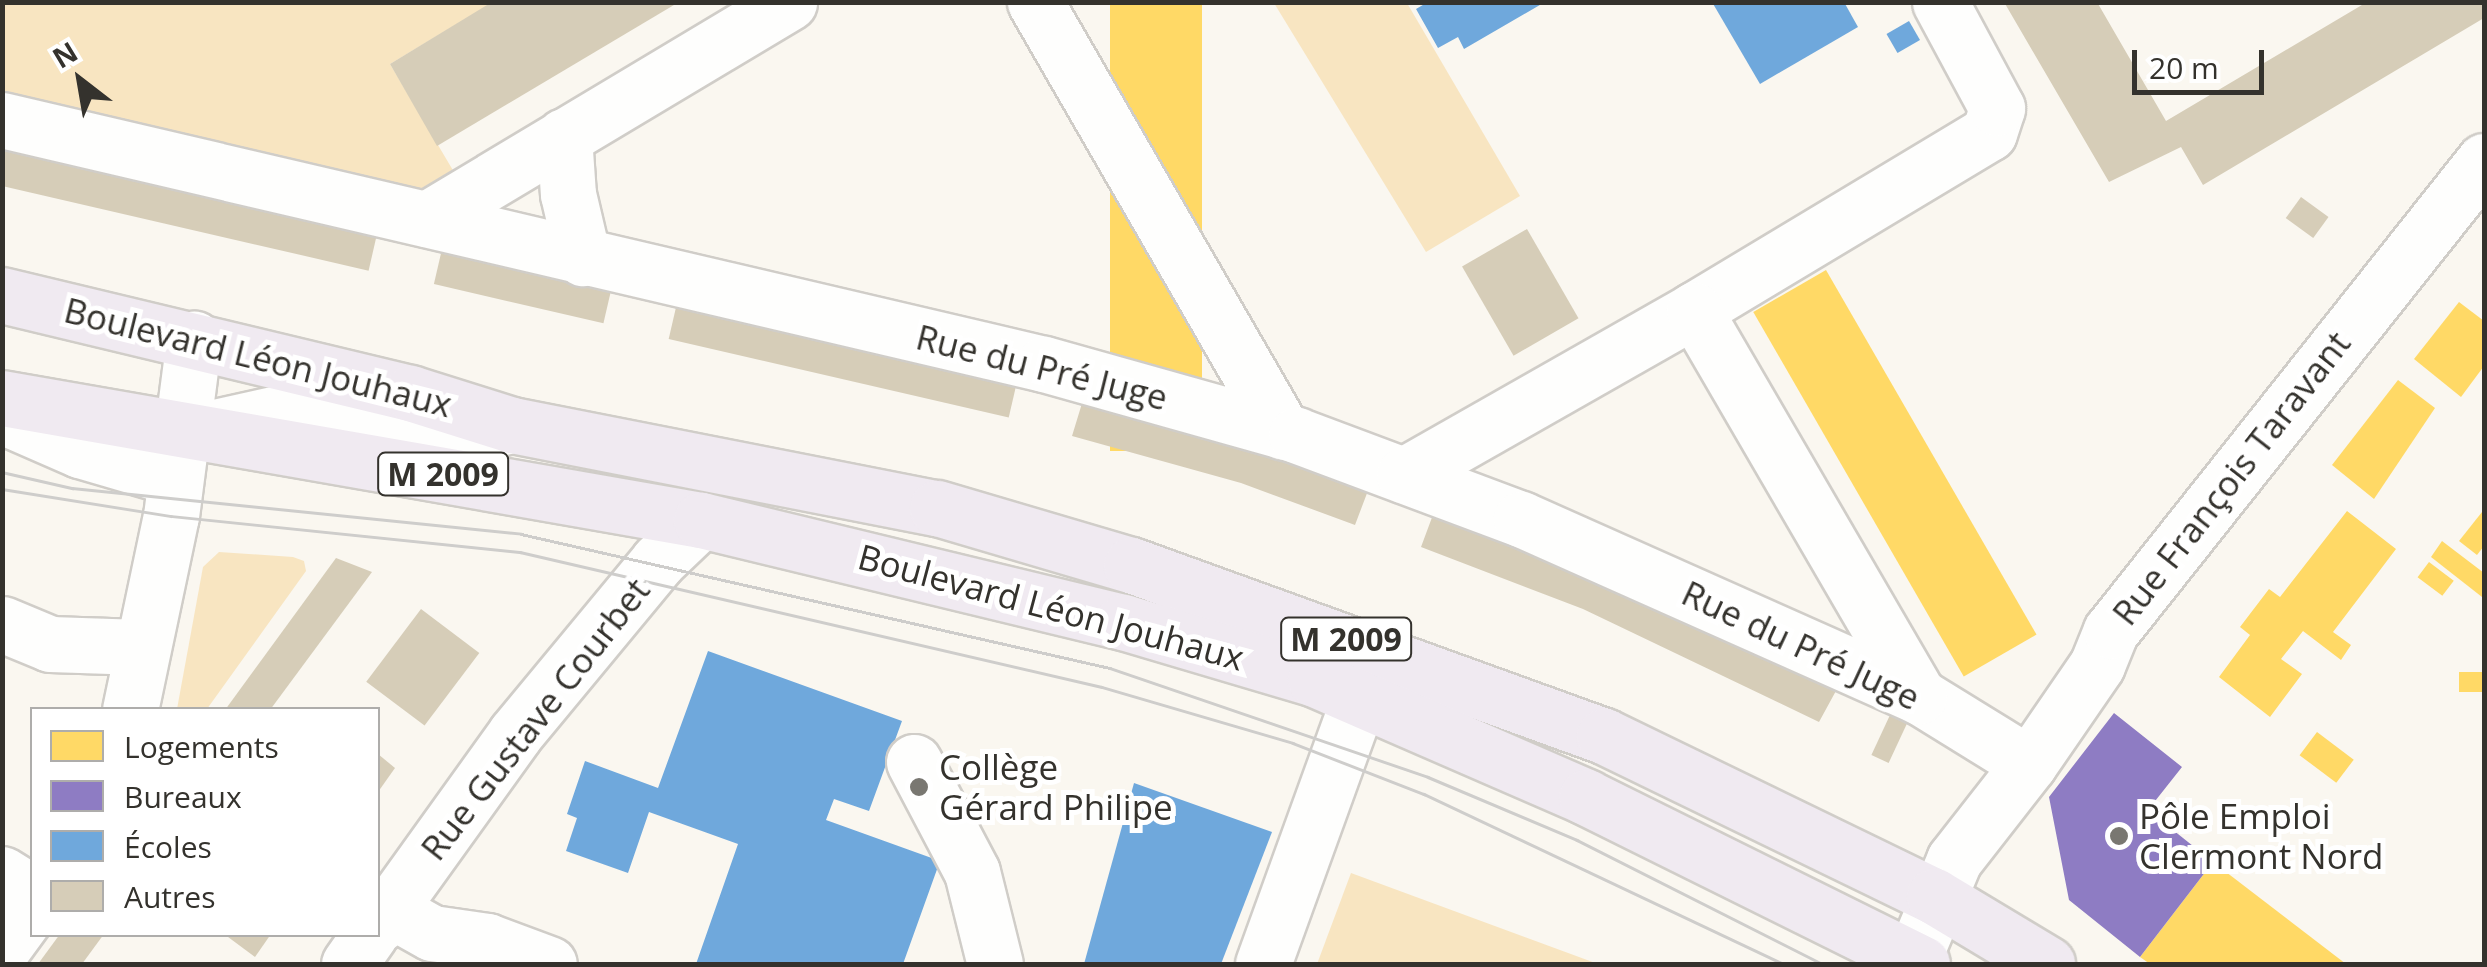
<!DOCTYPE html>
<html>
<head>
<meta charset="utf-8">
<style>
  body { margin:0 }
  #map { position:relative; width:2487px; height:967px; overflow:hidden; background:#faf7f0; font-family:"Open Sans",sans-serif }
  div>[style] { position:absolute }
  .green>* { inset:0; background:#f8e5c1 }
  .homes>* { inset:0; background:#ffd966; transform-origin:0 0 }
  .offices>* { inset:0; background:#8e7cc3 }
  .schools>* { inset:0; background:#6fa8dc; transform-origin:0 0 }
  .building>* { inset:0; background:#d6cdb8; transform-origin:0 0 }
  .roads { filter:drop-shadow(2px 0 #d0cdc8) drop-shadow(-2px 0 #d0cdc8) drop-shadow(0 2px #d0cdc8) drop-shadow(0 -2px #d0cdc8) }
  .minor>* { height:55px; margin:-27.5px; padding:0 27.5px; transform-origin:27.5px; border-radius:27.5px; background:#fefefd }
  .major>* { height:55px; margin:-27.5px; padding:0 27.5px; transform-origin:27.5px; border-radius:27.5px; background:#f0eaf1 }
  .tram>* { height:2.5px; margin:-1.25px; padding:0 1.25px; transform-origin:1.25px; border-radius:1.25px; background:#cecdcb }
  .dots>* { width:28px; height:28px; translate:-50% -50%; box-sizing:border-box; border:5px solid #fff; border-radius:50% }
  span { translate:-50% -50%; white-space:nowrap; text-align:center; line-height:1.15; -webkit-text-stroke:10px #fff; paint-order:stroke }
  .shield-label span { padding:2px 8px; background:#fff; border:2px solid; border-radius:8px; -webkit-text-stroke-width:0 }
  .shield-label { font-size:32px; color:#34322d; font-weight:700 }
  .street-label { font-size:35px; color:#34322d }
  .poi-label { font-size:35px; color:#34322d }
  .left { translate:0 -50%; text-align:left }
  .frame { position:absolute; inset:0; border:5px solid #34322d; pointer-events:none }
  .legend { position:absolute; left:30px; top:707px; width:350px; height:230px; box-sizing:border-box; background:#fff; border:2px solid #aeadab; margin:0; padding:12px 18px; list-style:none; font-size:30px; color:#34322d }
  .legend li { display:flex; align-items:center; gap:20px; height:50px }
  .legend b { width:50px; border:2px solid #aeadab }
  .north { position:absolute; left:30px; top:30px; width:100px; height:100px; -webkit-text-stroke:8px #fff; paint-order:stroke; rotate:329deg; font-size:28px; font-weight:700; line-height:40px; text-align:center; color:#34322d }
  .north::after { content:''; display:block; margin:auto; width:35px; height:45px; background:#34322d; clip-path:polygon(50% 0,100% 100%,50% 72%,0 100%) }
  .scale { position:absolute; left:2132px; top:50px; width:132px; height:45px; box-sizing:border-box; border:5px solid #34322d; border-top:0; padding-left:12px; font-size:30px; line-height:35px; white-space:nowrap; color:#34322d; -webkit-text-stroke:8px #fff; paint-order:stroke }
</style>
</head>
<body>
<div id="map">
  <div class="green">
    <div style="clip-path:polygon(3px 3px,492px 3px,390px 64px,467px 194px,427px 219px,3px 120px)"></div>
    <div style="clip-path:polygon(1274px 3px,1407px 3px,1520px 196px,1426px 252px)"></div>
    <div style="clip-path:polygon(219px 552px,293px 557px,304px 561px,306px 571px,207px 709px,177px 709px,203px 567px)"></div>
    <div style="clip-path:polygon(1351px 873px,1598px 964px,1317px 964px)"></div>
  </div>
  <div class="homes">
    <div style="left:1110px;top:2px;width:92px;height:449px"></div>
    <div style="left:1826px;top:270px;width:421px;height:84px;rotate:60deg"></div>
    <div style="clip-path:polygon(2459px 302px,2484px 321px,2484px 366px,2461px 397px,2414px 359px)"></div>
    <div style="clip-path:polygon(2398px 380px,2435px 408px,2374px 499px,2332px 465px)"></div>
    <div style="clip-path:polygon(2347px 511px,2396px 549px,2333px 632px,2351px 645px,2341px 660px,2303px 631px,2281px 659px,2302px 674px,2270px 717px,2219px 677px,2250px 635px,2240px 627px,2269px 589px,2280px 597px)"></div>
    <div style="clip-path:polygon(2482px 512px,2484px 546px,2477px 555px,2459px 541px)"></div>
    <div style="clip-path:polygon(2442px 541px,2484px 573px,2482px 597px,2431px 557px)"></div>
    <div style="left:2429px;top:562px;width:31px;height:19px;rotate:37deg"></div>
    <div style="left:2484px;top:672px;width:20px;height:25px;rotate:90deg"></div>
    <div style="left:2317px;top:732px;width:46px;height:29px;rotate:37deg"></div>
    <div style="clip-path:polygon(2213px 862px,2346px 964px,2150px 964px,2140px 957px)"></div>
  </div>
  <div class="offices">
    <div style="clip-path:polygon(2114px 713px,2182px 767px,2148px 810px,2213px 862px,2140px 957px,2069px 900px,2049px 797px)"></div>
  </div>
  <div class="schools">
    <div style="clip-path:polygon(1428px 2px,1545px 2px,1464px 49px,1458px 37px,1438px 48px,1416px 9px)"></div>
    <div style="clip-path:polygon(1712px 2px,1844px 2px,1858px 27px,1760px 84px)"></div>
    <div style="left:1909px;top:21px;width:22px;height:26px;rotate:60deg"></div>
    <div style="clip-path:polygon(708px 651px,902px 721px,869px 811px,834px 799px,826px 820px,940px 861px,903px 964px,696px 964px,738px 844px,649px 812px,628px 873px,566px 851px,577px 818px,567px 814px,585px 761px,658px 788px)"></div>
    <div style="clip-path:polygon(1134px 783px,1272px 832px,1221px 964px,1084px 964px)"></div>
  </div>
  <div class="building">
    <div style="clip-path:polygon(492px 2px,679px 2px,437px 146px,390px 64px)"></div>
    <div style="clip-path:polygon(2004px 2px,2097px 2px,2166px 121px,2367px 2px,2484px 2px,2484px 18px,2203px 185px,2181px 147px,2109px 182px)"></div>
    <div style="left:2px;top:147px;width:385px;height:38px;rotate:13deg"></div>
    <div style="left:2301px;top:197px;width:34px;height:26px;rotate:36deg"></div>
    <div style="left:1527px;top:229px;width:103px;height:75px;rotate:60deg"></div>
    <div style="left:442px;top:249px;width:174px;height:36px;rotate:13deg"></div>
    <div style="left:677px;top:303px;width:349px;height:37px;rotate:13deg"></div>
    <div style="clip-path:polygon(1083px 400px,1254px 447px,1369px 488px,1355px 525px,1241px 483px,1072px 436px)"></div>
    <div style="clip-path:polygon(1434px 512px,1598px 576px,1837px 689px,1819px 722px,1583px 609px,1421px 547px)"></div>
    <div style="clip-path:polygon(336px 558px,372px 572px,270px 710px,225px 710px)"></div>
    <div style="left:421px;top:609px;width:73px;height:91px;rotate:37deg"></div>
    <div style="left:1890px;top:715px;width:19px;height:44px;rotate:25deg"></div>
    <div style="clip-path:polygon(378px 754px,395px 768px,378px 792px)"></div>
    <div style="clip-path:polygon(60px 934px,104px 934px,82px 964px,38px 964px)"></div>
    <div style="clip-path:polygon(224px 934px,271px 934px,255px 957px)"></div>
  </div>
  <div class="roads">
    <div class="minor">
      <div style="left:1035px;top:2px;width:496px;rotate:60deg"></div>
      <div style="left:2px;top:120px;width:1070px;rotate:13.18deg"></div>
      <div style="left:1044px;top:364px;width:262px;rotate:15.7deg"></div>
      <div style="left:1296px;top:435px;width:240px;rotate:20.5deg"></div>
      <div style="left:1521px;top:519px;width:436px;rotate:24deg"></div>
      <div style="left:1919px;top:696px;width:129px;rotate:31.7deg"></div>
      <div style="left:564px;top:136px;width:58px;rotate:86.1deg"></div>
      <div style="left:568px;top:194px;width:66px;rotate:76.8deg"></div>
      <div style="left:427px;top:219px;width:422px;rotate:-30.9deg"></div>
      <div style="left:1694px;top:310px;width:344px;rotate:-31deg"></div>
      <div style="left:1989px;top:133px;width:26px;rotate:-72deg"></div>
      <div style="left:1997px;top:108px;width:120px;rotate:-118.3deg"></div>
      <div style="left:2px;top:416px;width:85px;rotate:23.6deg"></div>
      <div style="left:80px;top:450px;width:99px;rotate:16.4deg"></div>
      <div style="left:192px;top:432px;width:107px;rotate:-12.5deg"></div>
      <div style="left:296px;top:409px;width:171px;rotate:9.1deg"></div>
      <div style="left:465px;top:436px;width:48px;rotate:-13.2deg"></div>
      <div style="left:1404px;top:475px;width:334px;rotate:-29.6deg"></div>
      <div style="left:1694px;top:310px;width:447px;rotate:59.8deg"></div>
      <div style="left:2px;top:624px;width:52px;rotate:22.6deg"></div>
      <div style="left:50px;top:644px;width:91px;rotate:1.9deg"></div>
      <div style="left:130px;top:710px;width:198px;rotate:-78.1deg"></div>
      <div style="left:171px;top:516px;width:179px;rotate:-82.6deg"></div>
      <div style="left:914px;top:762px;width:124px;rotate:62.2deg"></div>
      <div style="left:972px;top:872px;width:95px;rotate:76deg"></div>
      <div style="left:2px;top:874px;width:36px;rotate:32deg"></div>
      <div style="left:389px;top:909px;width:49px;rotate:29.2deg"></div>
      <div style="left:432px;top:933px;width:56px;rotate:8.3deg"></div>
      <div style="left:487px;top:941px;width:66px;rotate:20.4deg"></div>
      <div style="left:378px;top:925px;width:235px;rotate:-54.3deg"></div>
      <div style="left:515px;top:734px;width:224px;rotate:-50.4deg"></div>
      <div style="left:658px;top:561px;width:59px;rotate:-43.6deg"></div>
      <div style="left:2px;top:949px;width:51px;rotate:-53.8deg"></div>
      <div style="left:349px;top:964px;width:37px;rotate:-55deg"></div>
      <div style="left:1263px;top:964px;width:282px;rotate:-70.1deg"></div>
      <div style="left:1911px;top:964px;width:113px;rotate:-67.5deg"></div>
      <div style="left:1954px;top:860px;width:122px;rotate:-52deg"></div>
      <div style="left:2029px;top:764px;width:120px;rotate:-55.5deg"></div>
      <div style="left:2097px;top:665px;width:37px;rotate:-68deg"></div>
      <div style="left:2111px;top:631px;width:600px;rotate:-51.56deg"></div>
    </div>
    <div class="major">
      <div style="left:2px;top:295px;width:420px;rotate:13.5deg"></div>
      <div style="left:410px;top:393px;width:107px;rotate:17.4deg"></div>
      <div style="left:512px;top:425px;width:433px;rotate:11.1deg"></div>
      <div style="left:937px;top:508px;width:202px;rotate:16.4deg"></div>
      <div style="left:1131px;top:565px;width:503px;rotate:19.88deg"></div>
      <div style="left:1604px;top:736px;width:367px;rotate:25.9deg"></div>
      <div style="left:1934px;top:896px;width:132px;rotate:31deg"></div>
      <div style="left:2px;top:398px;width:710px;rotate:9.9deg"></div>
      <div style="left:701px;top:520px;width:434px;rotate:13.6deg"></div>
      <div style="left:1123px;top:622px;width:200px;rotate:16.5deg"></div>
      <div style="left:1315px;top:679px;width:296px;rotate:23.5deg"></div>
      <div style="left:1586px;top:797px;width:375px;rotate:26.4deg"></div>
    </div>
  </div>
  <div class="tram">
    <div style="left:2px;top:472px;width:72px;rotate:12.9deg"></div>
    <div style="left:72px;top:488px;width:451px;rotate:5.8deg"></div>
    <div style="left:521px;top:534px;width:604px;rotate:12.82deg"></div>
    <div style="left:1110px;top:668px;width:336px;rotate:18.9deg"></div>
    <div style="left:1428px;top:777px;width:162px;rotate:22.9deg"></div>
    <div style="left:1577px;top:840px;width:275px;rotate:26.8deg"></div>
    <div style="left:2px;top:489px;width:171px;rotate:9.1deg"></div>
    <div style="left:171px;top:516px;width:351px;rotate:5.9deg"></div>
    <div style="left:520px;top:552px;width:597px;rotate:13.06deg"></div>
    <div style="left:1102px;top:687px;width:199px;rotate:16.3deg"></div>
    <div style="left:1293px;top:743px;width:141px;rotate:21.3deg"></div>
    <div style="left:1424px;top:794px;width:397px;rotate:25.3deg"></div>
  </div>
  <div class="dots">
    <div style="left:919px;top:787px;background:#797771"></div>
    <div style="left:2119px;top:836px;background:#797771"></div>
  </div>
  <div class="shield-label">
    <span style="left:443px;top:474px">M 2009</span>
    <span style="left:1346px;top:639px">M 2009</span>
  </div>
  <div class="street-label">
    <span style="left:258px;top:357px;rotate:14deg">Boulevard Léon Jouhaux</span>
    <span style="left:1042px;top:367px;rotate:14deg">Rue du Pré Juge</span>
    <span style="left:2231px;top:478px;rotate:-52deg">Rue François Taravant</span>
    <span style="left:1051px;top:607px;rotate:15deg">Boulevard Léon Jouhaux</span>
    <span style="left:1801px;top:645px;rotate:25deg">Rue du Pré Juge</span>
    <span style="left:535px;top:719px;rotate:-52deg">Rue Gustave Courbet</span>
  </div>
  <div class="poi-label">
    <span class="left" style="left:939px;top:787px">Collège<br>Gérard Philipe</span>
    <span class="left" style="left:2139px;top:836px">Pôle Emploi<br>Clermont Nord</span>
  </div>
  <div class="frame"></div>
  <ul class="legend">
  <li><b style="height:28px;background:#ffd966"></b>Logements</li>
  <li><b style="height:28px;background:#8e7cc3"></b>Bureaux</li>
  <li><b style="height:28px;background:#6fa8dc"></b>Écoles</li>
  <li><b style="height:28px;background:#d6cdb8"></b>Autres</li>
  </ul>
  <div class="north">N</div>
  <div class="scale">20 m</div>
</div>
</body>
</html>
